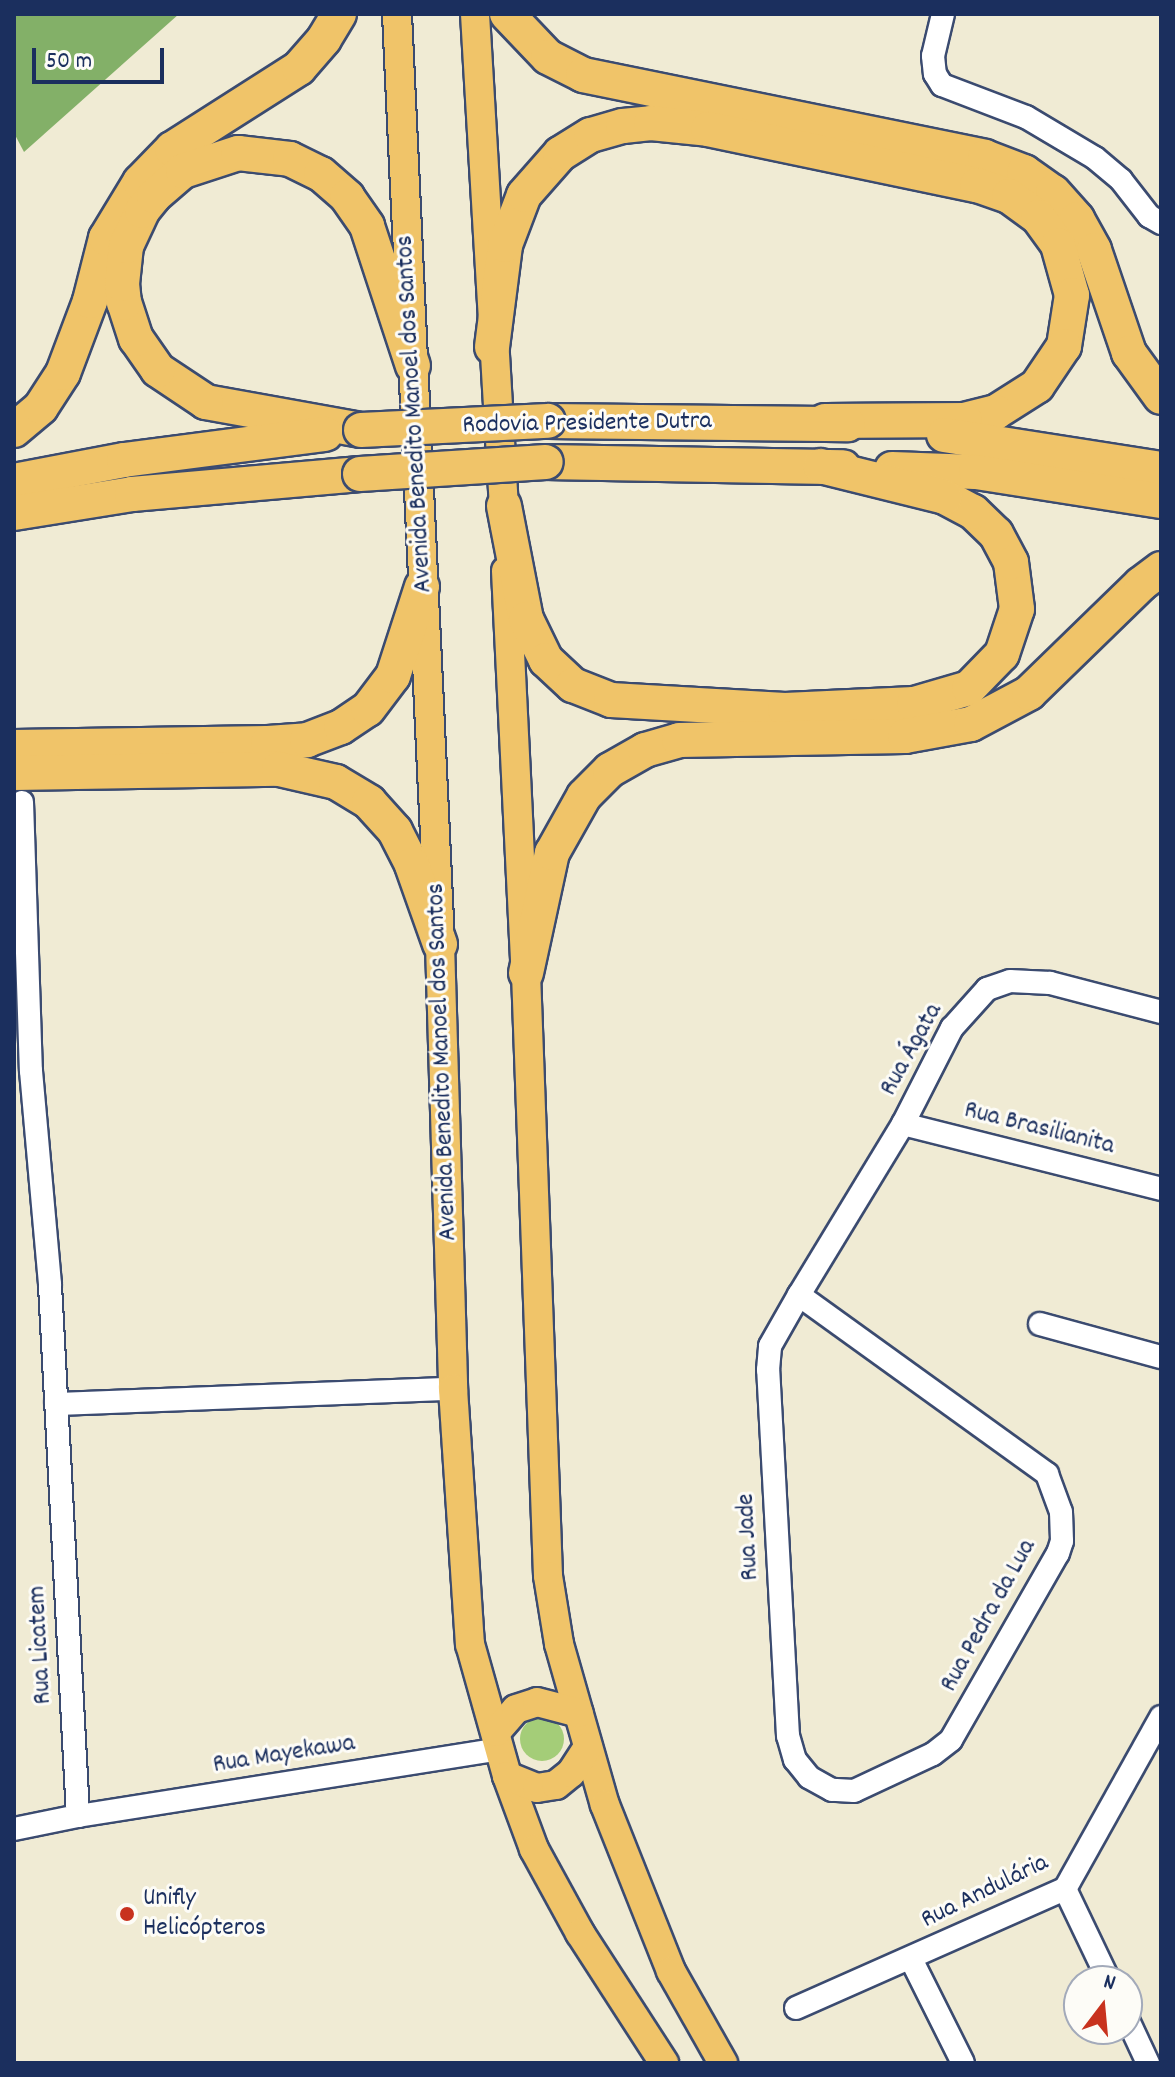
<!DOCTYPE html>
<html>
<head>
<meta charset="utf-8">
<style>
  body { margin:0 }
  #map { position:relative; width:1175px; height:2077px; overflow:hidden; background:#f0ebd4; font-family:Dekko,sans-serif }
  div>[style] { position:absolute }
  .green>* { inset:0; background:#a4cd78 }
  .round { border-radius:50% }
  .forest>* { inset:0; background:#83b068 }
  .roads { filter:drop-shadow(2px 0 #3b4b70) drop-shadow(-2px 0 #3b4b70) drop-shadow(0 2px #3b4b70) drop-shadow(0 -2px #3b4b70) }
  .minor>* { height:22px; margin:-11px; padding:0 11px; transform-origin:11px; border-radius:11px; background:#fff }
  .major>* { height:28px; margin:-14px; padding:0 14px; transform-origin:14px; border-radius:14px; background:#f0c469 }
  .highway>* { height:34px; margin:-17px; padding:0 17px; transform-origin:17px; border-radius:17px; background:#f0c469 }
  .bridges { filter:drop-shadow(2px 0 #3b4b70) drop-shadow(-2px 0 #3b4b70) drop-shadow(0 2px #3b4b70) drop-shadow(0 -2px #3b4b70) }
  .highway-bridge>* { height:34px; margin:-17px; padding:0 17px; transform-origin:17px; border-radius:17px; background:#f0c469 }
  .dots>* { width:22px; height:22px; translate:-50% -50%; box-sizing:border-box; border:4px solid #fdfcf7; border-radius:50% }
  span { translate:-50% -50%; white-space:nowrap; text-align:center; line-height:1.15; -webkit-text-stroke:6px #fdfcf7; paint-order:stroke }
  .street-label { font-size:26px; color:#1b2f5e }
  .poi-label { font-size:26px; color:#1b2f5e }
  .left { translate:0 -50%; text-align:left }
  .frame { position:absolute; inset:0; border:16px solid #1b2f5e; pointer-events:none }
  .north { position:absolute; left:1063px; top:1965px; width:80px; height:80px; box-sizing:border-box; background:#fdfcf7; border:2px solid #a3aaba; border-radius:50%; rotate:16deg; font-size:22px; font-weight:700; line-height:32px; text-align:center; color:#1b2f5e }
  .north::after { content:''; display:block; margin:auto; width:28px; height:36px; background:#c8321e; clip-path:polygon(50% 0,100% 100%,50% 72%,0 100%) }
  .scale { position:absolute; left:32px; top:48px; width:132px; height:36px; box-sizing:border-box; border:4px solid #1b2f5e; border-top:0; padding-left:10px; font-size:24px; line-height:28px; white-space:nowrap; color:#1b2f5e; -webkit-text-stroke:6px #fdfcf7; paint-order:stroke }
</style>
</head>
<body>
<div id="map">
  <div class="green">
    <div class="round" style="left:520px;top:1717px;width:44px;height:44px"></div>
  </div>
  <div class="forest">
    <div style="clip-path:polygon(14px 14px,179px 14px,24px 152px,14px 133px)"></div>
  </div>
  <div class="roads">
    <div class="minor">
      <div style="left:943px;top:14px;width:43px;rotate:103.4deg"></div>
      <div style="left:933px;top:56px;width:18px;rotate:84deg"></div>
      <div style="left:935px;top:74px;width:13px;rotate:58deg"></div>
      <div style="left:942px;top:85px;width:90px;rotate:20.9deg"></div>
      <div style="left:1026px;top:117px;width:80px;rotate:30.7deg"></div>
      <div style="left:1095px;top:158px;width:34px;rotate:40deg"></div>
      <div style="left:1121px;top:180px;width:46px;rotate:52.1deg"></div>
      <div style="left:1149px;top:216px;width:14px;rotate:30deg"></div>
      <div style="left:22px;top:802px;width:269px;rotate:88.1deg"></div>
      <div style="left:31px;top:1071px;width:215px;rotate:84.9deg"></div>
      <div style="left:50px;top:1285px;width:532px;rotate:86.98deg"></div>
      <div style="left:903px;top:1124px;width:266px;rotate:14.1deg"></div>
      <div style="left:799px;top:1295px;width:306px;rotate:35.8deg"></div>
      <div style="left:1047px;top:1474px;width:40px;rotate:69.8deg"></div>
      <div style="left:1061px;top:1512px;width:29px;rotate:88deg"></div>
      <div style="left:1062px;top:1541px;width:13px;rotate:108deg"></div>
      <div style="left:1058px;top:1553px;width:215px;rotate:119.8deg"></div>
      <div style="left:951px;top:1740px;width:23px;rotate:142deg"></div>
      <div style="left:933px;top:1754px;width:87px;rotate:154.9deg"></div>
      <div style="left:854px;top:1791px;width:22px;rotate:-177deg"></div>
      <div style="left:832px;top:1790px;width:26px;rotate:-151deg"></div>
      <div style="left:809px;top:1777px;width:22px;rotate:-129deg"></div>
      <div style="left:795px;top:1760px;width:25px;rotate:-106deg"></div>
      <div style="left:788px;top:1736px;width:367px;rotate:-93.1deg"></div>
      <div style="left:768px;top:1370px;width:24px;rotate:-85deg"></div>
      <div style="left:770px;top:1346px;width:59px;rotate:-60.4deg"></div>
      <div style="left:799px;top:1295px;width:200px;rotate:-58.7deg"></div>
      <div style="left:903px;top:1124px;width:108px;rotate:-63deg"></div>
      <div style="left:952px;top:1028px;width:52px;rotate:-48.1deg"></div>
      <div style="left:987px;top:989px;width:24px;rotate:-19deg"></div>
      <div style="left:1010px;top:981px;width:40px;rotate:2.9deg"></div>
      <div style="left:1050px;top:983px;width:115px;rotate:14.6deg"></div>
      <div style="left:1040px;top:1324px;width:125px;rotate:15.3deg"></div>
      <div style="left:56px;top:1404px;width:397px;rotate:-2.2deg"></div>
      <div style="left:14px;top:1829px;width:65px;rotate:-11.5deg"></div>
      <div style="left:78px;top:1816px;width:427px;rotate:-9deg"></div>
      <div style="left:1065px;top:1889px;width:102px;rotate:64.4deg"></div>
      <div style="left:911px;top:1959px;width:116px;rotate:63.4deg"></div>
      <div style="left:796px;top:2008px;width:294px;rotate:-23.9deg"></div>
      <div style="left:1065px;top:1889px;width:197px;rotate:-60.8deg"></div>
      <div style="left:1127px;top:2018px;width:50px;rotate:65deg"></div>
    </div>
    <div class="major">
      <div style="left:397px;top:14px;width:931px;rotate:87.35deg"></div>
      <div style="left:440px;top:944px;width:445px;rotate:88.3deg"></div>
      <div style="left:453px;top:1389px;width:256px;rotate:86.2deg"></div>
      <div style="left:470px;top:1644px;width:137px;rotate:74.3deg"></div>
      <div style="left:507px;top:1776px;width:78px;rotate:69.7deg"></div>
      <div style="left:534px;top:1849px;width:96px;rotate:61.3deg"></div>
      <div style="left:580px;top:1933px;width:155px;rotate:57.1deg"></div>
      <div style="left:475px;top:14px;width:512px;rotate:86.64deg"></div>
      <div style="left:506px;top:571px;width:402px;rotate:87.2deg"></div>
      <div style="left:526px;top:973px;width:603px;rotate:87.91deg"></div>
      <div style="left:548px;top:1576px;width:69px;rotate:80.8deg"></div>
      <div style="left:559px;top:1644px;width:167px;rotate:74.1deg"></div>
      <div style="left:605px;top:1805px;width:179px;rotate:68.3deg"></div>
      <div style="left:671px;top:1971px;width:106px;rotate:60.5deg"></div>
      <div style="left:496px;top:1732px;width:30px;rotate:-49deg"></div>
      <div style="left:516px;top:1709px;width:22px;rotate:-18deg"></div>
      <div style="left:537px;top:1702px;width:43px;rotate:14.7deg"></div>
      <div style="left:507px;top:1776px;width:32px;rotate:22deg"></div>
      <div style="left:537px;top:1788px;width:19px;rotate:-9deg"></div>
      <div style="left:556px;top:1785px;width:19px;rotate:-39deg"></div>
      <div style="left:571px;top:1773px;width:31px;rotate:-57deg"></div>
    </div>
    <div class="highway">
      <div style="left:507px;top:14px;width:59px;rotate:46.4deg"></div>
      <div style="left:548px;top:57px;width:39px;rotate:27deg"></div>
      <div style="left:583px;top:75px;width:410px;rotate:11.5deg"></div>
      <div style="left:985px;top:157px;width:42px;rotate:21deg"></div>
      <div style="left:1024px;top:172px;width:35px;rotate:35deg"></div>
      <div style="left:1053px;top:192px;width:36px;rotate:48deg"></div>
      <div style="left:1077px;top:219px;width:35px;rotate:61deg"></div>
      <div style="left:1094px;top:250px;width:109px;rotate:71.2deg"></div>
      <div style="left:1129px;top:353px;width:54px;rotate:54deg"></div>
      <div style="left:492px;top:347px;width:103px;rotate:-82.7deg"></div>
      <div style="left:505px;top:245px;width:53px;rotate:-69.2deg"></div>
      <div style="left:524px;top:195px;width:55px;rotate:-48.7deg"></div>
      <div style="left:560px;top:154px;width:36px;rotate:-32deg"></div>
      <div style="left:591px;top:135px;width:33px;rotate:-16deg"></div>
      <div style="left:623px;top:126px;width:28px;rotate:-6deg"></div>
      <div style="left:651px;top:123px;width:57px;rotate:6deg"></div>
      <div style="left:708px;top:129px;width:275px;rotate:11.8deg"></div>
      <div style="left:977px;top:185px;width:34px;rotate:19deg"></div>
      <div style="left:1009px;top:196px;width:36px;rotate:36deg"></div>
      <div style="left:1038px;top:217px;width:34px;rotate:54deg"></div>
      <div style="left:1058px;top:245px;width:52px;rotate:74.4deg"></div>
      <div style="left:1072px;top:295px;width:52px;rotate:98.9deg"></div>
      <div style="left:1064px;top:346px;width:48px;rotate:124deg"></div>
      <div style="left:1037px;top:386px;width:49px;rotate:147.6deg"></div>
      <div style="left:996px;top:412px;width:32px;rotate:166deg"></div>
      <div style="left:965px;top:420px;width:140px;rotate:179.6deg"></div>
      <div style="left:548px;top:421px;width:300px;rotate:0.6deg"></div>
      <div style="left:14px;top:430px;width:35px;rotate:-40deg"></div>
      <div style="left:41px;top:407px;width:40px;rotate:-57.1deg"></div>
      <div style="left:63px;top:373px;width:77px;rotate:-69.4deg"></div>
      <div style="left:90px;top:301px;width:65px;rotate:-75.7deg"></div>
      <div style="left:106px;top:238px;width:66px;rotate:-58.7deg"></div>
      <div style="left:140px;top:182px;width:46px;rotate:-45.9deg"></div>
      <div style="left:172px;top:149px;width:151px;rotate:-32.5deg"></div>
      <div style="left:299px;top:68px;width:38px;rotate:-49deg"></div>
      <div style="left:324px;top:39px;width:29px;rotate:-59deg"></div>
      <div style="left:361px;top:430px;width:158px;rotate:-169.8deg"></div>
      <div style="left:206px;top:402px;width:58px;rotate:-146.3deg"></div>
      <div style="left:158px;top:370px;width:38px;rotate:-125deg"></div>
      <div style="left:136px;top:339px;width:38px;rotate:-108deg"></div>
      <div style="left:124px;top:303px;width:19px;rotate:-96deg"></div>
      <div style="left:122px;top:284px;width:38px;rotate:-84deg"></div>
      <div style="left:126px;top:246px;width:38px;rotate:-65deg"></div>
      <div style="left:142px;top:211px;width:19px;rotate:-51deg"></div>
      <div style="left:154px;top:196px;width:38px;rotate:-41deg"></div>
      <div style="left:183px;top:171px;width:58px;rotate:-18.1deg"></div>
      <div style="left:238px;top:153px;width:52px;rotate:6.6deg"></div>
      <div style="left:290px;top:159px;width:34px;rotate:26deg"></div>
      <div style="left:321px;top:174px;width:35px;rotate:41deg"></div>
      <div style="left:347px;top:197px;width:35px;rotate:55deg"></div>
      <div style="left:367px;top:226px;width:147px;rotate:71.8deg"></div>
      <div style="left:944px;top:435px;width:220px;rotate:8.9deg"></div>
      <div style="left:546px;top:462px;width:297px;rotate:1deg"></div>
      <div style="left:892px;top:469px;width:84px;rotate:2deg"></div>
      <div style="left:976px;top:472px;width:187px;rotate:8.9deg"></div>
      <div style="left:14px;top:481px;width:112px;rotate:-10.8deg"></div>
      <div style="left:124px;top:460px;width:203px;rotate:-7.4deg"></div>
      <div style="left:504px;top:506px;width:115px;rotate:79deg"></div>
      <div style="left:526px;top:619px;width:46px;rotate:64deg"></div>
      <div style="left:546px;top:660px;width:37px;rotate:43deg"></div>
      <div style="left:573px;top:685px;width:41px;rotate:21.5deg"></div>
      <div style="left:611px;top:700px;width:174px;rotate:3.3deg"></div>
      <div style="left:785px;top:710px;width:129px;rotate:-2.7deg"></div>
      <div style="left:914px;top:704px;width:57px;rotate:-16.2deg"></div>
      <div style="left:969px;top:688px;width:47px;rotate:-45.9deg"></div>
      <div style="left:1002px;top:654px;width:47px;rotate:-71.6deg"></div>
      <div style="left:1017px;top:609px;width:47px;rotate:-97.3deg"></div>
      <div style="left:1011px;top:562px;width:32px;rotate:-118deg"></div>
      <div style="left:996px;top:534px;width:32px;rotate:-136deg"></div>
      <div style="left:973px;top:512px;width:32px;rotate:-152deg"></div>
      <div style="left:945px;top:497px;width:128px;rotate:-166deg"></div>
      <div style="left:14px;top:513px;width:120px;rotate:-9.1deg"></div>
      <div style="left:132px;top:494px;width:229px;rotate:-5deg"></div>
      <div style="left:14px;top:747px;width:254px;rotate:-0.9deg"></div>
      <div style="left:268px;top:743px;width:39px;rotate:-4deg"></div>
      <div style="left:307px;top:740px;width:36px;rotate:-21deg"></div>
      <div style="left:341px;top:727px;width:32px;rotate:-34deg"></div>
      <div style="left:368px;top:709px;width:41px;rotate:-52.9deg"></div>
      <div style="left:393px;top:676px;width:94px;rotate:-72deg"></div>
      <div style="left:14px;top:773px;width:265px;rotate:-0.9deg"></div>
      <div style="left:279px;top:769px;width:58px;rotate:12.8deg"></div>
      <div style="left:336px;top:782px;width:39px;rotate:31deg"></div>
      <div style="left:369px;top:802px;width:39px;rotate:48deg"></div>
      <div style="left:395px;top:831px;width:38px;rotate:63deg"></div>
      <div style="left:412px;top:865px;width:84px;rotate:70.5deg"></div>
      <div style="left:526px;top:973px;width:123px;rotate:-77.8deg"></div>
      <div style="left:552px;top:853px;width:65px;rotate:-60.7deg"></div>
      <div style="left:584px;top:796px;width:37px;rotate:-45deg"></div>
      <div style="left:610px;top:770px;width:40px;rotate:-29.7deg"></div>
      <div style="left:645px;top:750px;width:35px;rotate:-16deg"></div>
      <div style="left:679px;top:740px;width:226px;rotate:-1deg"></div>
      <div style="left:905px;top:736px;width:67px;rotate:-10.3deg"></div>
      <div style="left:971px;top:724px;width:66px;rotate:-28.1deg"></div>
      <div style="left:1029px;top:693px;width:156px;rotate:-44.2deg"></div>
      <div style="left:1141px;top:584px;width:25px;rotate:-37deg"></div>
    </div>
  </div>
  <div class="bridges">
    <div class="highway-bridge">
      <div style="left:361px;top:430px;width:187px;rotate:-2.8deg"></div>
      <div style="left:360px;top:474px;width:186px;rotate:-3.7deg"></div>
    </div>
  </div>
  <div class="dots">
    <div style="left:127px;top:1914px;background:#c8321e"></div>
  </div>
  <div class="street-label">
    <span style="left:415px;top:414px;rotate:-93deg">Avenida Benedito Manoel dos Santos</span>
    <span style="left:587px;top:424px;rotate:-1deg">Rodovia Presidente Dutra</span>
    <span style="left:912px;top:1050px;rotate:-61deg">Rua Ágata</span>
    <span style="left:443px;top:1062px;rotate:-92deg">Avenida Benedito Manoel dos Santos</span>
    <span style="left:1039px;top:1129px;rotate:14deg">Rua Brasilianita</span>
    <span style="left:749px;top:1537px;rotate:-93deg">Rua Jade</span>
    <span style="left:989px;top:1616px;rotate:-61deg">Rua Pedra da Lua</span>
    <span style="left:41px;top:1645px;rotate:-93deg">Rua Licatem</span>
    <span style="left:284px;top:1755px;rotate:-9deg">Rua Mayekawa</span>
    <span style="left:985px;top:1892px;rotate:-26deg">Rua Andulária</span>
  </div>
  <div class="poi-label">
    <span class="left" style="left:143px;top:1914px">Unifly<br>Helicópteros</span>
  </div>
  <div class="frame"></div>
  <div class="north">N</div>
  <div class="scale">50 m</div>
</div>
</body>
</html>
